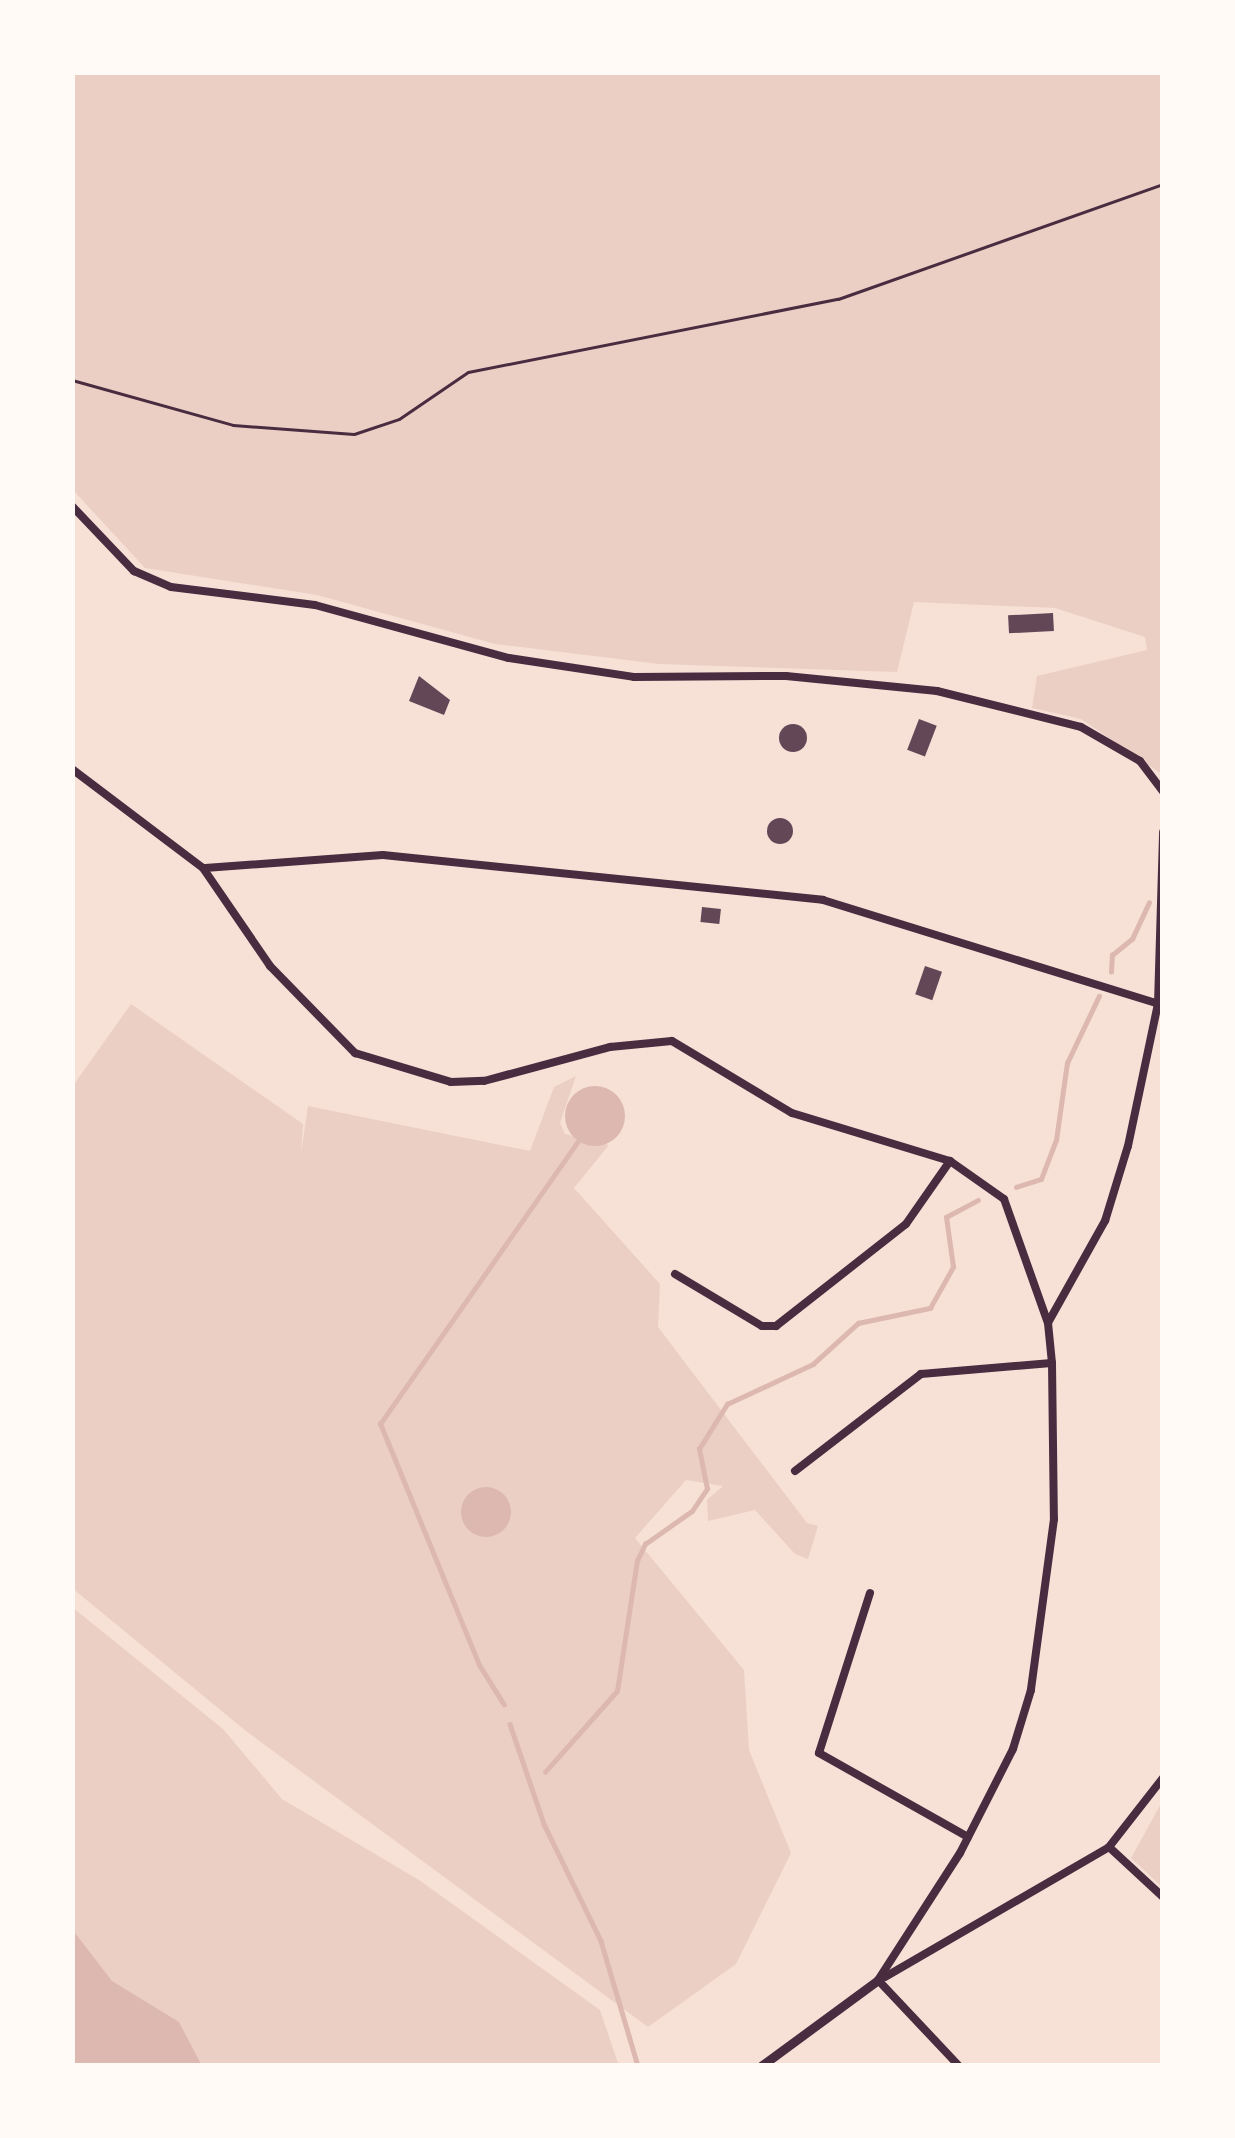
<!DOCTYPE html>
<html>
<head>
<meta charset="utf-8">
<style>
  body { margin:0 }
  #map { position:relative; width:1235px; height:2138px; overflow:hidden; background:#f7e1d7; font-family:Cabin,sans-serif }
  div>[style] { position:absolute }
  .green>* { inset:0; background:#ebcfc5 }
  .water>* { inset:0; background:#dcb8b0 }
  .round { border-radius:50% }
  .stream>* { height:4.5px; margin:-2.25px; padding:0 2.25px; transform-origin:2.25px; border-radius:2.25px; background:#dcb8b0 }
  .building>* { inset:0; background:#644757; transform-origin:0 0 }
  .path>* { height:3px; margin:-1.5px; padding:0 1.5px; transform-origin:1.5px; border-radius:1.5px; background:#4a2c40 }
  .minor>* { height:8px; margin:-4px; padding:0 4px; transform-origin:4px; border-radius:4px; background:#4a2c40 }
  .tertiary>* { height:9px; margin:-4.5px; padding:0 4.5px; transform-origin:4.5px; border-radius:4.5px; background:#4a2c40 }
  span { translate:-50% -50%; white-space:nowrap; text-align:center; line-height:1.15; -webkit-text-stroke:10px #fffaf5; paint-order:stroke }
  .frame { position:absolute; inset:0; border:75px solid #fffaf5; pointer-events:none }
</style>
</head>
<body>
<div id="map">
  <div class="green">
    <div style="clip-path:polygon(72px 72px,1163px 72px,1163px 775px,1081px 719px,1032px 708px,1037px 676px,1147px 650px,1145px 637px,1055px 608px,914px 602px,897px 672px,659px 664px,495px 644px,317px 595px,145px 568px,72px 489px)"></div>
    <div style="clip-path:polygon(131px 1004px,303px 1124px,301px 1153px,308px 1106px,530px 1151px,554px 1087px,576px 1076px,560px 1123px,565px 1134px,609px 1145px,574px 1188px,660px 1284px,658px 1327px,807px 1523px,818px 1526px,808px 1559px,795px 1554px,755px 1510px,708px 1521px,707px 1500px,723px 1486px,686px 1480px,635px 1538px,744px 1670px,749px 1750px,791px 1853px,736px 1964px,648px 2027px,246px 1731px,72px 1588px,72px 1087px)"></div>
    <div style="clip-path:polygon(72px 1607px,223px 1729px,282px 1799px,419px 1880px,600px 2010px,619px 2066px,72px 2066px)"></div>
    <div style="clip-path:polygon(1163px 1800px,1163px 1888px,1131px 1858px)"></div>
  </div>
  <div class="water">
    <div class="round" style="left:565px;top:1086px;width:60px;height:60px"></div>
    <div class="round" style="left:461px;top:1487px;width:50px;height:50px"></div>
    <div style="clip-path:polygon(72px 1929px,112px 1981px,179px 2022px,202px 2066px,72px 2066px)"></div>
  </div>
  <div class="stream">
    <div style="left:1111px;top:972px;width:17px;rotate:-87deg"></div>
    <div style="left:1112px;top:955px;width:26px;rotate:-39deg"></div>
    <div style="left:1132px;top:939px;width:40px;rotate:-65deg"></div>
    <div style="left:1016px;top:1187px;width:26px;rotate:-18deg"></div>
    <div style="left:1041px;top:1179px;width:42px;rotate:-69deg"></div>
    <div style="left:1056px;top:1140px;width:78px;rotate:-81.9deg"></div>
    <div style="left:1067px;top:1063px;width:74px;rotate:-64.5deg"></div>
    <div style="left:504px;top:1705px;width:47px;rotate:-122deg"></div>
    <div style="left:479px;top:1665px;width:261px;rotate:-112.3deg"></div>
    <div style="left:380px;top:1424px;width:349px;rotate:-55deg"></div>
    <div style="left:510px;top:1724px;width:106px;rotate:71.2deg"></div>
    <div style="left:544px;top:1824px;width:130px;rotate:64deg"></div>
    <div style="left:601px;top:1941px;width:130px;rotate:73.5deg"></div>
    <div style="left:545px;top:1772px;width:108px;rotate:-48.4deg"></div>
    <div style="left:617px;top:1691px;width:132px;rotate:-81.3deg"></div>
    <div style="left:637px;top:1561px;width:19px;rotate:-65deg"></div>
    <div style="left:645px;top:1544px;width:57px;rotate:-35.1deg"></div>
    <div style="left:692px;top:1511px;width:27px;rotate:-56deg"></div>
    <div style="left:707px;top:1489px;width:41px;rotate:-101.3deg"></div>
    <div style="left:699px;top:1449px;width:53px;rotate:-58.1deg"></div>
    <div style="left:727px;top:1404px;width:95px;rotate:-24.9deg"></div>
    <div style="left:813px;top:1364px;width:61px;rotate:-42.3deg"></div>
    <div style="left:858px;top:1323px;width:74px;rotate:-11.8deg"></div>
    <div style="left:930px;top:1308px;width:47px;rotate:-60.7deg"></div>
    <div style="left:953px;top:1267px;width:50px;rotate:-98deg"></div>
    <div style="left:946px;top:1217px;width:36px;rotate:-28deg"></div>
  </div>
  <div class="building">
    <div style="left:1053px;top:613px;width:18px;height:45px;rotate:87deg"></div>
    <div style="clip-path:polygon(419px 676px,450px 700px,444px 715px,409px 701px)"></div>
    <div style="left:919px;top:719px;width:19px;height:33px;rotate:21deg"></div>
    <div class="round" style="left:779px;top:724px;width:28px;height:28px"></div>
    <div class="round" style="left:767px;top:818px;width:26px;height:26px"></div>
    <div style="left:702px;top:907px;width:19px;height:15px;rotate:6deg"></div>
    <div style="left:925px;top:966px;width:18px;height:30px;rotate:19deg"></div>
  </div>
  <div class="path">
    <div style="left:72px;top:380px;width:167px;rotate:15.6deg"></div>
    <div style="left:233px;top:425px;width:121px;rotate:4.3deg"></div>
    <div style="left:354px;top:434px;width:47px;rotate:-18.4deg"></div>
    <div style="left:399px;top:419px;width:83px;rotate:-34.3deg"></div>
    <div style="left:468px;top:372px;width:377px;rotate:-11.2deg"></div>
    <div style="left:838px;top:299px;width:345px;rotate:-19.5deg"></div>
  </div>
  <div class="minor">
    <div style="left:72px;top:506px;width:90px;rotate:46.4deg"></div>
    <div style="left:134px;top:571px;width:40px;rotate:23.4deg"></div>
    <div style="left:171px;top:587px;width:145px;rotate:7.1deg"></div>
    <div style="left:315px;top:605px;width:201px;rotate:15.3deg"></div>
    <div style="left:509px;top:658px;width:126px;rotate:8.6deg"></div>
    <div style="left:634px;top:677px;width:152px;rotate:-0.4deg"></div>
    <div style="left:786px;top:676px;width:152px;rotate:5.7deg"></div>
    <div style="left:937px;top:691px;width:148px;rotate:14deg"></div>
    <div style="left:1081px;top:727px;width:68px;rotate:30deg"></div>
    <div style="left:1140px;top:761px;width:39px;rotate:53deg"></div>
    <div style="left:72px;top:769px;width:164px;rotate:37.1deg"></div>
    <div style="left:203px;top:868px;width:119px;rotate:55.6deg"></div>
    <div style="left:270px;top:966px;width:122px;rotate:45.7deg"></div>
    <div style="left:355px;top:1053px;width:100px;rotate:16.8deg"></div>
    <div style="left:451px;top:1082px;width:33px;rotate:-2deg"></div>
    <div style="left:484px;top:1081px;width:131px;rotate:-15.1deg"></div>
    <div style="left:610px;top:1047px;width:62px;rotate:-5.5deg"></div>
    <div style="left:672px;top:1041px;width:140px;rotate:31deg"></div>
    <div style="left:792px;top:1113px;width:165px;rotate:16.9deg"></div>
    <div style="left:950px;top:1161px;width:66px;rotate:35.1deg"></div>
    <div style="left:1004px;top:1199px;width:132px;rotate:70.5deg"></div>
    <div style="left:1048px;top:1323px;width:40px;rotate:84.3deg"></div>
    <div style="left:1052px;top:1363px;width:156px;rotate:89.3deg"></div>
    <div style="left:1054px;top:1519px;width:173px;rotate:97.7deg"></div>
    <div style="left:1031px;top:1690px;width:62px;rotate:107deg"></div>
    <div style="left:1013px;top:1749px;width:117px;rotate:117deg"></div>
    <div style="left:960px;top:1853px;width:151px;rotate:122.8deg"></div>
    <div style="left:205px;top:868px;width:178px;rotate:-4.2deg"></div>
    <div style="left:383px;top:855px;width:442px;rotate:5.8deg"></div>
    <div style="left:823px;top:900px;width:351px;rotate:17.2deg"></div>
    <div style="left:675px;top:1274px;width:101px;rotate:30.9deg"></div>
    <div style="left:762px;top:1326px;width:14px"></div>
    <div style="left:776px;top:1326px;width:165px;rotate:-38.1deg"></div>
    <div style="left:906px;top:1224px;width:77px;rotate:-55.1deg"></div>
    <div style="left:1049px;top:1321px;width:115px;rotate:-60.8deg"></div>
    <div style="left:1105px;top:1221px;width:78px;rotate:-73deg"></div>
    <div style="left:1128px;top:1146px;width:145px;rotate:-78.1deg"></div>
    <div style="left:1158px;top:1004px;width:172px;rotate:-88.3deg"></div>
    <div style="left:795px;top:1471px;width:159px;rotate:-37.6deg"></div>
    <div style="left:921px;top:1374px;width:131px;rotate:-4.8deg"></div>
    <div style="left:870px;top:1593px;width:168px;rotate:107.7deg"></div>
    <div style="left:819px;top:1753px;width:171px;rotate:29.4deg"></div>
    <div style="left:1109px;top:1847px;width:74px;rotate:42.8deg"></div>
    <div style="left:885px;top:1977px;width:259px;rotate:-30.1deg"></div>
    <div style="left:1109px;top:1847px;width:88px;rotate:-52deg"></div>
    <div style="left:878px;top:1980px;width:118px;rotate:46.7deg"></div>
  </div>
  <div class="tertiary">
    <div style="left:761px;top:2066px;width:145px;rotate:-36.3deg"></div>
  </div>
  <div class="frame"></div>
</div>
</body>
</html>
